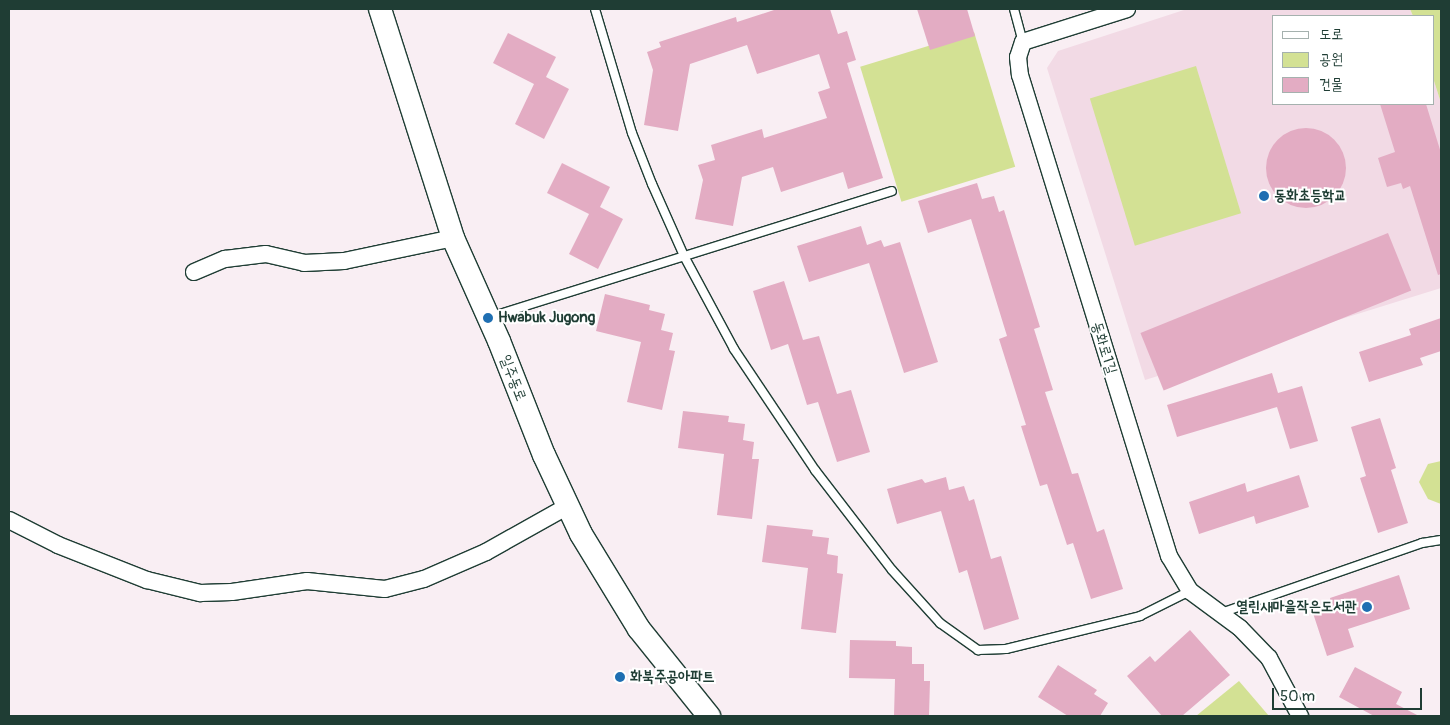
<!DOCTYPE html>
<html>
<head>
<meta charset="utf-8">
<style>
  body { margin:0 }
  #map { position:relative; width:1450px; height:725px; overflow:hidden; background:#f9eef3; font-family:Pangolin,"Poor Story",sans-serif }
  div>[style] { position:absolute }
  .built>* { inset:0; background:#f2dae5 }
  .green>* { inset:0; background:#d3e194; transform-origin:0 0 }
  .building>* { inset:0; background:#e3acc3; transform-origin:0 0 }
  .round { border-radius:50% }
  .roads { filter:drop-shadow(1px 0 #1f3d34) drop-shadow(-1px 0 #1f3d34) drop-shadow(0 1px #1f3d34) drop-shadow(0 -1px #1f3d34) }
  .lane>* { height:8px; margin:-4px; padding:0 4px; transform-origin:4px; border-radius:4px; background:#fff }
  .street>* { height:16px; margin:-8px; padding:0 8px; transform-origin:8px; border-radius:8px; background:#fff }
  .secondary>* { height:22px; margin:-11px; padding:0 11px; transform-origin:11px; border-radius:11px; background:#fff }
  .dots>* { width:14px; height:14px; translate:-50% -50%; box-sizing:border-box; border:2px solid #fff; border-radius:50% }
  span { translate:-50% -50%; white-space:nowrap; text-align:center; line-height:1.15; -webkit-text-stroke:4px #fff; paint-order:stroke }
  .poi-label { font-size:15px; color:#1f3d34; font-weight:700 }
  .left { translate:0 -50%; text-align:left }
  .right { translate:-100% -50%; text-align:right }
  .street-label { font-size:15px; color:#1f3d34 }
  .frame { position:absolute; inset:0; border:10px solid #1f3d34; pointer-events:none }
  .legend { position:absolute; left:1272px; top:15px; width:162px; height:90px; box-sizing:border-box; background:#fff; border:1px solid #a5b1ae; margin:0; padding:6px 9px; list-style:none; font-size:15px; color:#1f3d34 }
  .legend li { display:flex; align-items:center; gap:10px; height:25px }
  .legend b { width:25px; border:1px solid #a5b1ae }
  .scale { position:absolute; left:1272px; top:688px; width:150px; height:22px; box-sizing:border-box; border:2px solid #1f3d34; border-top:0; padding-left:6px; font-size:15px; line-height:18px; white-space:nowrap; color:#1f3d34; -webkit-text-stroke:4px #fff; paint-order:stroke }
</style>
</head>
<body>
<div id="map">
  <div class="built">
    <div style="clip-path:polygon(1187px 9px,1410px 9px,1413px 16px,1274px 16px,1274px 104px,1434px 104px,1434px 81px,1441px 103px,1441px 288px,1145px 380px,1047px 68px,1058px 51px)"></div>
  </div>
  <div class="green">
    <div style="clip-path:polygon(1410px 9px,1441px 9px,1441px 103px,1434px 81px,1434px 16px,1413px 16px)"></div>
    <div style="left:974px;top:32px;width:141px;height:119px;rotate:73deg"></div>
    <div style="left:1196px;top:66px;width:154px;height:111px;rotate:73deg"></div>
    <div style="clip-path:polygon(1441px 461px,1441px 504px,1428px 499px,1419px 482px,1428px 464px)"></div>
    <div style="clip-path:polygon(1239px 681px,1269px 716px,1196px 716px)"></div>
  </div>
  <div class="building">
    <div style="clip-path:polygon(777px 9px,830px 9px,838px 34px,847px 31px,856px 60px,847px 63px,883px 178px,848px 189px,843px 172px,781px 192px,773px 167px,742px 177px,733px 226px,695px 219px,703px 180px,698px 165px,715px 160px,711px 145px,762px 129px,764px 138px,827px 118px,818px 92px,830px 88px,819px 54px,757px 74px,747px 45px,690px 64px,678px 131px,644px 125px,653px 70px,647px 52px,661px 47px,659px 42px,736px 17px,737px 22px)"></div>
    <div style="clip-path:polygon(917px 9px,967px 9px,975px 36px,930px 50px)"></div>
    <div style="clip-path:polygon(508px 33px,556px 57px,546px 77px,569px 89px,544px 139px,515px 124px,534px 84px,493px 63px)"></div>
    <div style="clip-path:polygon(1380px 104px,1426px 104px,1441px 153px,1441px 274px,1438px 275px,1410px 186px,1403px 189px,1401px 183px,1387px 187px,1378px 158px,1395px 152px)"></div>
    <div class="round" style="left:1266px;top:128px;width:80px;height:80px"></div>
    <div style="clip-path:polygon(562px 163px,610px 187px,600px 207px,623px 219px,598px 269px,569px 254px,589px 214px,547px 193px)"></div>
    <div style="clip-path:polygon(977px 183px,982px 199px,994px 196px,999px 212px,1004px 210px,1040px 327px,1034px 329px,1053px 390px,1045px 392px,1072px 474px,1078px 473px,1097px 532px,1104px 529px,1123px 589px,1091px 599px,1073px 543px,1067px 545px,1047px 484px,1040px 486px,1021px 426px,1026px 425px,999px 339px,1007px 336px,971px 219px,928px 233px,918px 201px)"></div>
    <div style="clip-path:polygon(861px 226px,867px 245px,881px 240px,884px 247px,900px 242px,938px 362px,904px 373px,869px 263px,809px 282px,797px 246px)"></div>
    <div style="left:1388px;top:233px;width:62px;height:267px;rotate:68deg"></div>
    <div style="clip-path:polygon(784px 281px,803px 340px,819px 336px,837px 394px,851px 390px,870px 452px,837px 462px,818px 402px,807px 405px,788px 344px,771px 350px,753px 291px)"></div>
    <div style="clip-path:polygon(605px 294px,650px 305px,649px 310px,665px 314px,661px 330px,673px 333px,669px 350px,675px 351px,662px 410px,627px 402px,641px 342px,596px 331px)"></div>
    <div style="clip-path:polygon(1441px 318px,1441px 351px,1420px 358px,1423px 365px,1369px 382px,1359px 352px,1411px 335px,1409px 329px)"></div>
    <div style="clip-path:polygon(1272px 373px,1278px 393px,1302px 386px,1318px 441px,1290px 449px,1277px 407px,1177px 437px,1167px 405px)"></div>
    <div style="clip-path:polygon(683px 411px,729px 416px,728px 422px,745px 424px,743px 440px,754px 442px,752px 459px,759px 459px,752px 519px,717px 515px,724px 454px,678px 448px)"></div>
    <div style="clip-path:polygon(1380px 418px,1396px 468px,1391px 470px,1408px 523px,1378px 533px,1360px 478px,1366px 476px,1351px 427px)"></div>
    <div style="clip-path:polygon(1299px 475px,1309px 507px,1256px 524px,1254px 516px,1199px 534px,1189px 502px,1245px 483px,1247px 492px)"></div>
    <div style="clip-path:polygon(946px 477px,949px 490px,964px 486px,969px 501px,974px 499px,991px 559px,1001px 556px,1019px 619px,984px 630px,967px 570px,959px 573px,941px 511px,897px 524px,887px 489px,922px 479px,925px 483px)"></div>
    <div style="clip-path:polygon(767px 525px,813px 530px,812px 536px,829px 538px,827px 554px,838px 556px,837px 573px,843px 574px,836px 633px,801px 629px,808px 568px,762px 562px)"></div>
    <div style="clip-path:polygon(1399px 575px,1410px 609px,1348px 629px,1354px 647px,1327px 656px,1312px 610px,1331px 603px,1330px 598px)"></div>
    <div style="clip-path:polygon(1190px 630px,1230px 675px,1182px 716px,1162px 716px,1127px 676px,1150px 656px,1155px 662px)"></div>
    <div style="clip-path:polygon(850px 640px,896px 641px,896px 646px,912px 647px,912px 664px,924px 664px,924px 681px,930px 681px,929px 716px,894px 716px,895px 679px,849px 678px)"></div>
    <div style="clip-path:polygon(1058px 665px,1097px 690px,1094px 694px,1108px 703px,1100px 716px,1068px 716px,1038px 697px)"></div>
    <div style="clip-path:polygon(1355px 667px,1402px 692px,1396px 704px,1419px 716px,1374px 716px,1339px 697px)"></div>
  </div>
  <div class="roads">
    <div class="lane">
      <div style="left:595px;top:9px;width:129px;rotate:73.4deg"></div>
      <div style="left:632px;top:133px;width:55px;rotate:68.6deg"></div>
      <div style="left:652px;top:184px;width:79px;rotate:66deg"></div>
      <div style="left:684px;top:256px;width:106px;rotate:61.7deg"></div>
      <div style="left:734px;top:349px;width:146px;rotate:56.2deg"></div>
      <div style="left:815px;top:470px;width:126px;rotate:52.4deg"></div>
      <div style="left:892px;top:570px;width:72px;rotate:47.8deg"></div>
      <div style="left:940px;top:623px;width:47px;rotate:35.4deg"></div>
      <div style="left:978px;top:650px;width:28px;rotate:-2deg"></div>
      <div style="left:1006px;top:649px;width:138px;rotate:-13.8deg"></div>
      <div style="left:1140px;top:616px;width:56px;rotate:-26.6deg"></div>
      <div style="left:1014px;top:9px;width:34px;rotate:75deg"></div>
      <div style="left:490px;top:317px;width:421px;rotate:-17.4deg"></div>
      <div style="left:1221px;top:613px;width:213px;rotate:-19.2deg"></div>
      <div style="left:1422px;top:543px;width:19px;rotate:-9deg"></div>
    </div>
    <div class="street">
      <div style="left:1127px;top:9px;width:109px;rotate:162.4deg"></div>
      <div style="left:1023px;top:42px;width:16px;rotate:108deg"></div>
      <div style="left:1018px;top:57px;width:18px;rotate:84deg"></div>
      <div style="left:1020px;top:75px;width:504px;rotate:72.79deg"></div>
      <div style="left:1169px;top:556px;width:41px;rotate:59deg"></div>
      <div style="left:1190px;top:591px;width:62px;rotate:36.5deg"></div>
      <div style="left:1240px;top:628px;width:42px;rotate:46deg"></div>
      <div style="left:1269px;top:658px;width:66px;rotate:61.9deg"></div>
      <div style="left:194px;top:272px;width:34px;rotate:-23deg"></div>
      <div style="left:225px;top:259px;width:41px;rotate:-7deg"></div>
      <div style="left:266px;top:254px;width:39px;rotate:13deg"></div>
      <div style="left:304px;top:263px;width:40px;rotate:-2.9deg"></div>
      <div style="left:344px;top:261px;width:111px;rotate:-11.9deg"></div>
      <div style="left:9px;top:520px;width:55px;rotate:27deg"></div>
      <div style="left:58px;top:545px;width:96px;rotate:21.5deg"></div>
      <div style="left:147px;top:580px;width:55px;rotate:13.8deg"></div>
      <div style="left:200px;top:593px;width:32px;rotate:-2deg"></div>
      <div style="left:232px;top:592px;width:76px;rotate:-8.3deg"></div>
      <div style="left:307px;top:581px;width:78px;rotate:5.9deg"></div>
      <div style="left:385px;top:589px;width:40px;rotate:-14.4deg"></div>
      <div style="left:424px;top:579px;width:68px;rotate:-23.5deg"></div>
      <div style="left:486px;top:552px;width:94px;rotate:-29.3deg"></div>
    </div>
    <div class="secondary">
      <div style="left:380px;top:9px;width:240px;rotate:72.3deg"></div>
      <div style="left:453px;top:238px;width:113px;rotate:65.9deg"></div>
      <div style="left:499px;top:341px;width:123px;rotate:68.5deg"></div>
      <div style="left:544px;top:455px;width:87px;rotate:64.9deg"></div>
      <div style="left:581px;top:534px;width:111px;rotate:58.6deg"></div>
      <div style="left:639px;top:629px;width:112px;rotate:51.2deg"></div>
    </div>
  </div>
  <div class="dots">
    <div style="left:1264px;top:196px;background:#1f6fb2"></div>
    <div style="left:488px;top:318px;background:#1f6fb2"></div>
    <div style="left:1367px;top:607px;background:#1f6fb2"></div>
    <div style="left:620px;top:677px;background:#1f6fb2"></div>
  </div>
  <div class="poi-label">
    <span class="left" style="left:1274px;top:196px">동화초등학교</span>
    <span class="left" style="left:498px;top:318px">Hwabuk Jugong</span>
    <span class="right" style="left:1357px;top:607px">열린새마을작은도서관</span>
    <span class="left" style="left:630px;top:677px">화북주공아파트</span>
  </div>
  <div class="street-label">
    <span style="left:1104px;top:348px;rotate:73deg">동화로1길</span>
    <span style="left:513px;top:378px;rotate:69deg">일주동로</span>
  </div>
  <div class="frame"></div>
  <ul class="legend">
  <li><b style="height:6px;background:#fff"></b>도로</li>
  <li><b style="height:14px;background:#d3e194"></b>공원</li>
  <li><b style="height:14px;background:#e3acc3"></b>건물</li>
  </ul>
  <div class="scale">50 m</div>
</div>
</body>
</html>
